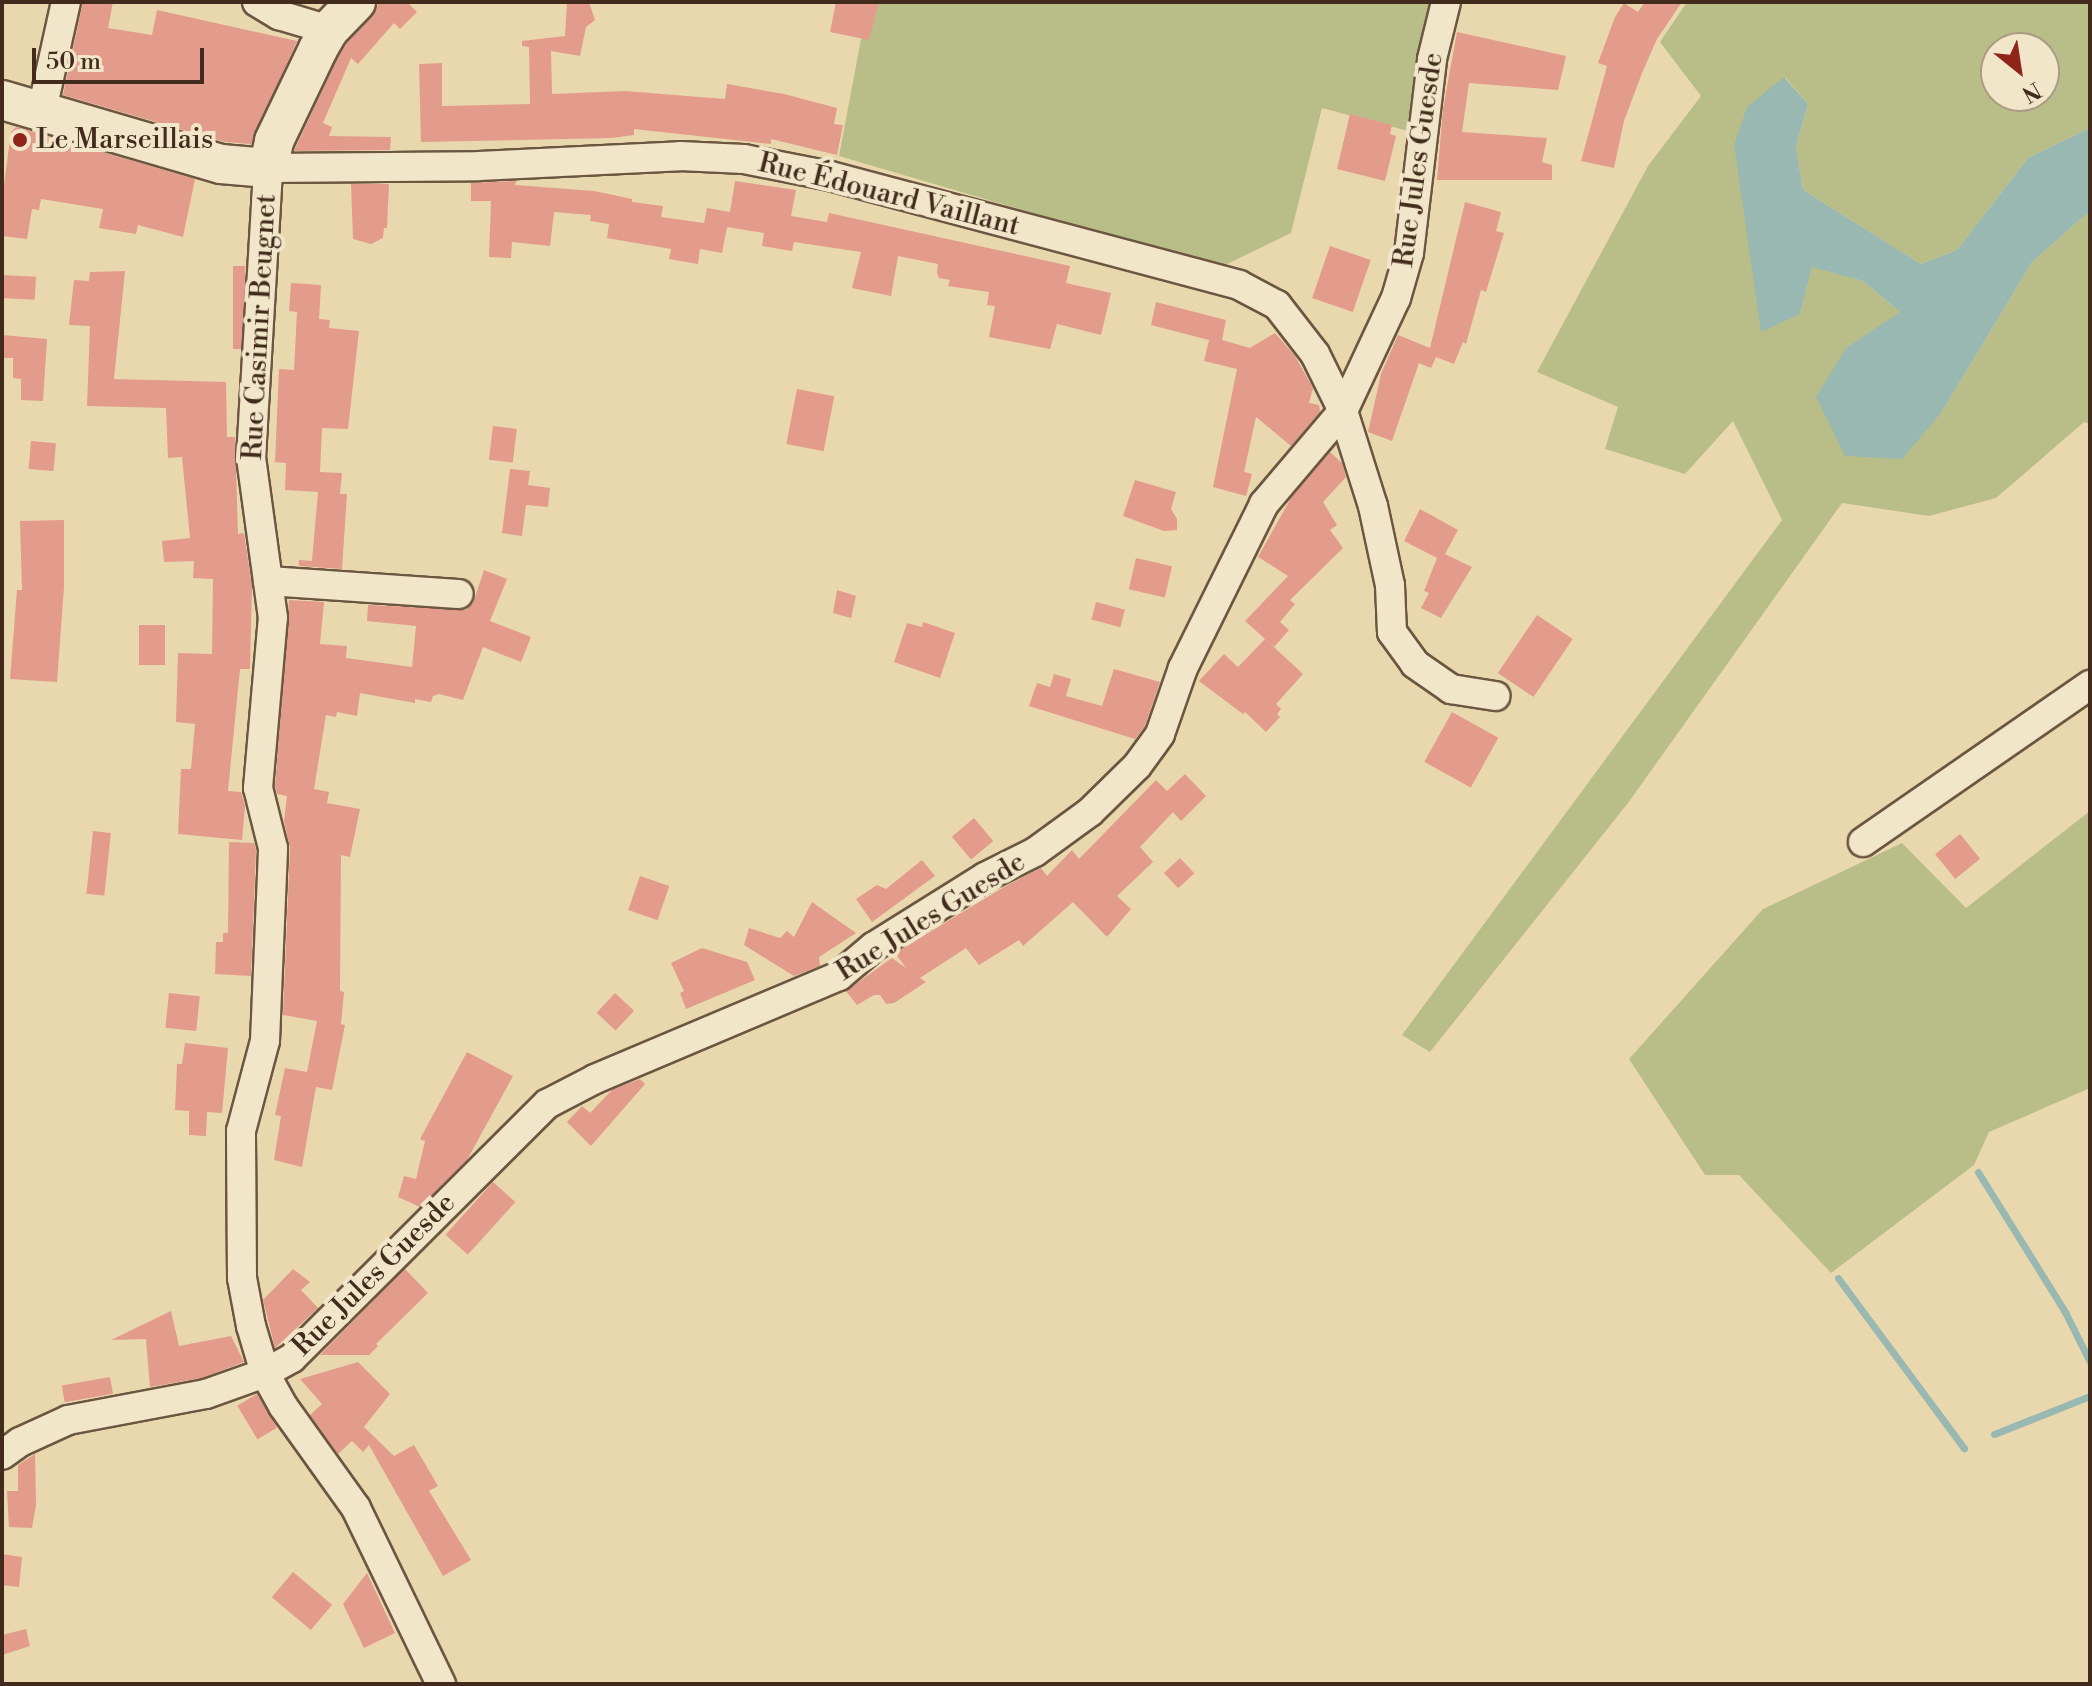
<!DOCTYPE html>
<html>
<head>
<meta charset="utf-8">
<style>
  body { margin:0 }
  #map { position:relative; width:2092px; height:1686px; overflow:hidden; background:#e9d8ad; font-family:"Libre Bodoni",serif }
  div>[style] { position:absolute }
  .green>* { inset:0; background:#b9be88 }
  .water>* { inset:0; background:#99b8b2 }
  .stream>* { height:7px; margin:-3.5px; padding:0 3.5px; transform-origin:3.5px; border-radius:3.5px; background:#99b8b2 }
  .building>* { inset:0; background:#e39b8b; transform-origin:0 0 }
  .roads { filter:drop-shadow(2px 0 #6c5641) drop-shadow(-2px 0 #6c5641) drop-shadow(0 2px #6c5641) drop-shadow(0 -2px #6c5641) }
  .street>* { height:28px; margin:-14px; padding:0 14px; transform-origin:14px; border-radius:14px; background:#f1e6ca }
  .secondary>* { height:38px; margin:-19px; padding:0 19px; transform-origin:19px; border-radius:19px; background:#f1e6ca }
  .dots>* { width:22px; height:22px; translate:-50% -50%; box-sizing:border-box; border:4px solid #f1e6ca; border-radius:50% }
  span { translate:-50% -50%; white-space:nowrap; text-align:center; line-height:1.15; -webkit-text-stroke:8px #f1e6ca; paint-order:stroke }
  .poi-label { font-size:28px; color:#422b1d }
  .left { translate:0 -50%; text-align:left }
  .street-label { font-size:28px; color:#422b1d }
  .frame { position:absolute; inset:0; border:4px solid #422b1d; pointer-events:none }
  .north { position:absolute; left:1980px; top:32px; width:80px; height:80px; box-sizing:border-box; background:#f1e6ca; border:2px solid #ab9b85; border-radius:50%; rotate:150deg; font-size:22px; font-weight:700; line-height:32px; text-align:center; color:#422b1d }
  .north::after { content:''; display:block; margin:auto; width:28px; height:36px; background:#8f2418; clip-path:polygon(50% 0,100% 100%,50% 72%,0 100%) }
  .scale { position:absolute; left:32px; top:48px; width:172px; height:36px; box-sizing:border-box; border:4px solid #422b1d; border-top:0; padding-left:10px; font-size:24px; line-height:28px; white-space:nowrap; color:#422b1d; -webkit-text-stroke:6px #f1e6ca; paint-order:stroke }
</style>
</head>
<body>
<div id="map">
  <div class="green">
    <div style="clip-path:polygon(868px 2px,1437px 2px,1412px 132px,1322px 108px,1291px 233px,1219px 268px,839px 156px)"></div>
    <div style="clip-path:polygon(evenodd,1687px 2px,2090px 2px,2090px 128px,2028px 158px,1957px 250px,1921px 264px,1803px 190px,1796px 147px,1808px 104px,1785px 77px,1800px 314px,1812px 266px,1863px 281px,1901px 313px,1846px 348px,1941px 413px,2032px 262px,2090px 211px,2090px 424px,2084px 422px,1996px 498px,1929px 516px,1842px 503px,1628px 803px,1430px 1052px,1402px 1035px,1782px 520px,1733px 421px,1685px 474px,1605px 449px,1618px 407px,1537px 372px,1648px 166px,1701px 96px,1660px 42px,1687px 2px,1996px 48px,2044px 48px,2044px 96px,1996px 96px,1996px 48px)"></div>
    <div style="clip-path:polygon(2090px 811px,2090px 1088px,1989px 1132px,1974px 1165px,1831px 1273px,1739px 1175px,1705px 1175px,1629px 1059px,1763px 909px,1902px 843px,1966px 908px)"></div>
  </div>
  <div class="water">
    <div style="clip-path:polygon(1784px 77px,1808px 104px,1796px 147px,1803px 190px,1921px 264px,1957px 250px,2028px 158px,2090px 128px,2090px 211px,2032px 262px,1941px 413px,1902px 459px,1845px 456px,1816px 397px,1846px 348px,1900px 312px,1863px 281px,1812px 267px,1800px 314px,1761px 332px,1734px 145px,1747px 107px)"></div>
  </div>
  <div class="stream">
    <div style="left:1978px;top:1172px;width:165px;rotate:58.1deg"></div>
    <div style="left:2065px;top:1312px;width:56px;rotate:63.4deg"></div>
    <div style="left:1838px;top:1278px;width:212px;rotate:53.5deg"></div>
    <div style="left:1994px;top:1434px;width:103px;rotate:-21.6deg"></div>
  </div>
  <div class="building">
    <div style="clip-path:polygon(83px 2px,113px 2px,108px 28px,152px 35px,157px 10px,297px 41px,251px 144px,225px 142px,63px 95px)"></div>
    <div style="clip-path:polygon(379px 2px,407px 2px,417px 12px,400px 29px,394px 23px,358px 64px,351px 58px,323px 123px,332px 127px,329px 136px,391px 137px,390px 150px,294px 151px,337px 59px,347px 43px,372px 17px)"></div>
    <div style="clip-path:polygon(567px 2px,589px 2px,595px 20px,586px 27px,580px 56px,551px 51px,552px 94px,625px 91px,725px 99px,727px 84px,784px 94px,837px 108px,834px 124px,843px 125px,837px 155px,771px 139px,771px 144px,634px 129px,634px 135px,612px 138px,421px 142px,419px 64px,442px 63px,442px 106px,530px 104px,529px 47px,522px 46px,522px 41px,565px 36px)"></div>
    <div style="clip-path:polygon(836px 2px,879px 2px,869px 40px,830px 32px)"></div>
    <div style="clip-path:polygon(1645px 2px,1682px 2px,1657px 39px,1642px 73px,1624px 121px,1614px 168px,1581px 161px,1607px 66px,1598px 63px,1615px 17px,1624px 3px,1638px 12px)"></div>
    <div style="clip-path:polygon(1457px 32px,1566px 56px,1558px 90px,1469px 83px,1462px 132px,1547px 138px,1542px 162px,1552px 165px,1552px 180px,1437px 180px,1443px 109px)"></div>
    <div style="clip-path:polygon(1350px 114px,1392px 125px,1390px 134px,1396px 136px,1385px 181px,1337px 169px)"></div>
    <div style="clip-path:polygon(16px 127px,195px 179px,183px 237px,138px 225px,136px 234px,99px 228px,103px 209px,41px 199px,39px 210px,32px 209px,27px 239px,2px 236px,2px 200px,11px 132px)"></div>
    <div style="clip-path:polygon(516px 181px,515px 185px,594px 191px,632px 199px,632px 202px,663px 206px,661px 217px,704px 223px,707px 208px,730px 212px,735px 181px,796px 190px,791px 216px,827px 222px,829px 213px,1070px 266px,1066px 283px,1111px 293px,1101px 335px,1057px 324px,1050px 349px,989px 337px,995px 306px,987px 305px,989px 292px,948px 286px,950px 280px,939px 278px,937px 273px,938px 264px,898px 256px,891px 296px,852px 288px,861px 252px,794px 242px,792px 251px,762px 246px,764px 233px,727px 227px,722px 253px,700px 249px,698px 264px,669px 259px,671px 249px,607px 238px,609px 224px,590px 221px,591px 215px,554px 212px,550px 246px,512px 242px,511px 258px,489px 257px,491px 201px,471px 201px,471px 183px)"></div>
    <div style="clip-path:polygon(351px 184px,389px 184px,387px 228px,384px 228px,383px 238px,371px 244px,353px 239px)"></div>
    <div style="clip-path:polygon(1465px 202px,1501px 212px,1496px 231px,1504px 233px,1486px 292px,1481px 290px,1466px 344px,1463px 342px,1454px 364px,1436px 357px,1431px 368px,1419px 363px,1392px 441px,1368px 432px,1381px 374px,1398px 335px,1430px 348px)"></div>
    <div style="left:1330px;top:246px;width:43px;height:55px;rotate:19deg"></div>
    <div style="left:233px;top:266px;width:12px;height:83px"></div>
    <div style="clip-path:polygon(125px 271px,114px 379px,226px 382px,227px 437px,235px 437px,238px 534px,244px 533px,252px 586px,250px 669px,240px 669px,228px 791px,241px 792px,245px 806px,242px 840px,178px 834px,181px 769px,191px 769px,195px 724px,176px 722px,178px 653px,212px 654px,213px 579px,193px 578px,194px 561px,164px 562px,162px 541px,190px 538px,182px 457px,168px 458px,166px 408px,87px 406px,90px 326px,69px 325px,74px 280px,89px 281px,90px 272px)"></div>
    <div style="left:2px;top:275px;width:34px;height:23px;rotate:3deg"></div>
    <div style="clip-path:polygon(291px 283px,321px 285px,319px 319px,330px 320px,329px 328px,359px 331px,348px 429px,322px 428px,320px 472px,342px 473px,340px 494px,347px 494px,342px 569px,299px 566px,299px 560px,312px 561px,318px 492px,285px 490px,286px 463px,275px 462px,279px 369px,294px 370px,297px 312px,289px 311px)"></div>
    <div style="clip-path:polygon(1156px 302px,1226px 320px,1222px 340px,1250px 348px,1275px 333px,1295px 356px,1313px 388px,1309px 403px,1319px 405px,1320px 412px,1291px 446px,1256px 417px,1244px 472px,1252px 474px,1246px 496px,1213px 487px,1237px 369px,1204px 361px,1209px 340px,1151px 325px)"></div>
    <div style="clip-path:polygon(2px 335px,47px 339px,43px 401px,21px 400px,21px 379px,13px 378px,13px 358px,2px 358px)"></div>
    <div style="left:797px;top:389px;width:38px;height:56px;rotate:11deg"></div>
    <div style="left:493px;top:426px;width:24px;height:34px;rotate:7deg"></div>
    <div style="left:31px;top:441px;width:25px;height:28px;rotate:5deg"></div>
    <div style="clip-path:polygon(1330px 452px,1342px 463px,1346px 477px,1323px 502px,1337px 525px,1330px 530px,1343px 548px,1290px 600px,1295px 604px,1280px 622px,1289px 630px,1274px 647px,1245px 621px,1288px 576px,1258px 557px,1291px 498px)"></div>
    <div style="clip-path:polygon(510px 469px,530px 471px,528px 485px,550px 488px,548px 507px,526px 505px,522px 536px,502px 533px)"></div>
    <div style="clip-path:polygon(1135px 480px,1176px 492px,1171px 509px,1177px 519px,1177px 530px,1164px 531px,1123px 516px)"></div>
    <div style="clip-path:polygon(1420px 509px,1458px 530px,1445px 554px,1472px 567px,1441px 618px,1421px 608px,1429px 593px,1424px 591px,1437px 558px,1404px 541px)"></div>
    <div style="clip-path:polygon(64px 520px,64px 587px,57px 682px,10px 679px,17px 590px,22px 590px,20px 521px)"></div>
    <div style="left:1136px;top:558px;width:37px;height:32px;rotate:13deg"></div>
    <div style="clip-path:polygon(484px 570px,507px 579px,490px 621px,531px 637px,521px 662px,483px 647px,463px 700px,439px 694px,433px 696px,431px 702px,415px 699px,415px 703px,360px 693px,357px 716px,337px 712px,336px 717px,326px 715px,314px 789px,329px 792px,327px 803px,360px 809px,350px 857px,341px 855px,340px 991px,344px 992px,341px 1024px,345px 1025px,332px 1090px,316px 1087px,302px 1167px,274px 1160px,281px 1116px,275px 1115px,285px 1068px,307px 1072px,317px 1021px,283px 1015px,290px 848px,284px 821px,287px 796px,277px 794px,275px 787px,289px 600px,324px 602px,320px 644px,347px 646px,346px 658px,412px 667px,416px 626px,367px 621px,368px 605px,466px 610px,473px 603px)"></div>
    <div style="clip-path:polygon(837px 590px,856px 596px,851px 618px,833px 613px)"></div>
    <div style="left:1096px;top:602px;width:30px;height:18px;rotate:15deg"></div>
    <div style="left:1537px;top:615px;width:43px;height:70px;rotate:34deg"></div>
    <div style="clip-path:polygon(923px 622px,955px 633px,940px 678px,894px 662px,907px 623px,922px 627px)"></div>
    <div style="left:139px;top:625px;width:26px;height:40px"></div>
    <div style="clip-path:polygon(1265px 639px,1303px 674px,1276px 704px,1281px 709px,1277px 714px,1280px 717px,1266px 732px,1245px 712px,1243px 714px,1199px 681px,1224px 654px,1238px 667px)"></div>
    <div style="clip-path:polygon(1114px 669px,1160px 682px,1145px 726px,1135px 739px,1029px 706px,1037px 683px,1050px 687px,1054px 674px,1071px 679px,1066px 696px,1102px 706px)"></div>
    <div style="left:1452px;top:712px;width:53px;height:57px;rotate:29deg"></div>
    <div style="clip-path:polygon(1185px 774px,1206px 796px,1181px 821px,1173px 812px,1140px 847px,1153px 862px,1117px 896px,1131px 909px,1107px 937px,1073px 902px,1023px 946px,1019px 940px,979px 965px,966px 948px,920px 978px,926px 982px,894px 1003px,886px 1004px,880px 995px,874px 995px,857px 1005px,846px 991px,892px 958px,906px 968px,895px 953px,1004px 887px,1041px 868px,1047px 876px,1072px 850px,1079px 859px,1156px 780px,1167px 791px)"></div>
    <div style="left:974px;top:818px;width:30px;height:29px;rotate:50deg"></div>
    <div style="left:93px;top:831px;width:18px;height:63px;rotate:6deg"></div>
    <div style="left:1960px;top:834px;width:32px;height:32px;rotate:51deg"></div>
    <div style="clip-path:polygon(229px 842px,254px 843px,256px 850px,251px 976px,215px 974px,216px 942px,223px 942px,223px 933px,228px 933px)"></div>
    <div style="left:1180px;top:858px;width:21px;height:22px;rotate:47deg"></div>
    <div style="clip-path:polygon(922px 860px,935px 876px,872px 922px,856px 899px,877px 885px,886px 889px)"></div>
    <div style="left:640px;top:876px;width:31px;height:36px;rotate:19deg"></div>
    <div style="clip-path:polygon(812px 902px,856px 933px,819px 957px,820px 966px,794px 976px,744px 945px,749px 928px,780px 938px,787px 931px,794px 937px)"></div>
    <div style="clip-path:polygon(702px 948px,747px 962px,755px 980px,686px 1009px,680px 993px,684px 991px,671px 963px)"></div>
    <div style="left:169px;top:993px;width:31px;height:35px;rotate:6deg"></div>
    <div style="left:615px;top:993px;width:26px;height:27px;rotate:43deg"></div>
    <div style="clip-path:polygon(185px 1043px,228px 1048px,222px 1113px,207px 1112px,206px 1136px,189px 1135px,189px 1111px,175px 1110px,177px 1064px,182px 1064px)"></div>
    <div style="clip-path:polygon(467px 1052px,513px 1076px,467px 1160px,420px 1207px,398px 1197px,404px 1176px,416px 1179px,425px 1141px,420px 1139px)"></div>
    <div style="clip-path:polygon(640px 1079px,645px 1084px,591px 1146px,567px 1122px,582px 1106px,590px 1113px,612px 1090px)"></div>
    <div style="left:493px;top:1182px;width:30px;height:71px;rotate:42deg"></div>
    <div style="clip-path:polygon(293px 1269px,310px 1282px,301px 1290px,318px 1308px,275px 1348px,263px 1300px)"></div>
    <div style="clip-path:polygon(405px 1269px,428px 1293px,376px 1344px,378px 1346px,369px 1355px,320px 1355px)"></div>
    <div style="clip-path:polygon(171px 1311px,179px 1346px,231px 1336px,244px 1362px,202px 1378px,150px 1387px,146px 1339px,111px 1340px)"></div>
    <div style="clip-path:polygon(358px 1362px,390px 1394px,364px 1427px,394px 1456px,414px 1445px,438px 1486px,429px 1491px,471px 1560px,443px 1576px,369px 1445px,363px 1452px,352px 1441px,338px 1454px,310px 1415px,322px 1404px,300px 1379px)"></div>
    <div style="left:110px;top:1377px;width:17px;height:49px;rotate:80deg"></div>
    <div style="left:257px;top:1394px;width:39px;height:23px;rotate:59deg"></div>
    <div style="clip-path:polygon(35px 1454px,36px 1505px,32px 1528px,9px 1527px,7px 1491px,18px 1491px,18px 1465px)"></div>
    <div style="clip-path:polygon(2px 1554px,22px 1557px,19px 1587px,2px 1585px)"></div>
    <div style="left:293px;top:1572px;width:51px;height:33px;rotate:40deg"></div>
    <div style="clip-path:polygon(367px 1573px,395px 1633px,364px 1648px,343px 1604px)"></div>
    <div style="clip-path:polygon(26px 1629px,30px 1646px,2px 1655px,2px 1635px)"></div>
  </div>
  <div class="roads">
    <div class="street">
      <div style="left:257px;top:2px;width:26px;rotate:31deg"></div>
      <div style="left:279px;top:15px;width:52px;rotate:16.7deg"></div>
      <div style="left:42px;top:110px;width:111px;rotate:-77.5deg"></div>
      <div style="left:268px;top:581px;width:191px;rotate:3.9deg"></div>
      <div style="left:1863px;top:842px;width:276px;rotate:-34.7deg"></div>
      <div style="left:2px;top:1455px;width:22px;rotate:-36deg"></div>
      <div style="left:20px;top:1442px;width:53px;rotate:-24.6deg"></div>
      <div style="left:68px;top:1420px;width:140px;rotate:-10.7deg"></div>
      <div style="left:206px;top:1394px;width:63px;rotate:-19.6deg"></div>
      <div style="left:265px;top:1373px;width:31px;rotate:-29deg"></div>
      <div style="left:292px;top:1358px;width:360px;rotate:-44.9deg"></div>
      <div style="left:547px;top:1104px;width:54px;rotate:-27.5deg"></div>
      <div style="left:595px;top:1079px;width:265px;rotate:-22.9deg"></div>
      <div style="left:839px;top:976px;width:45px;rotate:-40.5deg"></div>
      <div style="left:873px;top:947px;width:132px;rotate:-32deg"></div>
      <div style="left:985px;top:877px;width:56px;rotate:-26.6deg"></div>
      <div style="left:1035px;top:852px;width:68px;rotate:-36deg"></div>
      <div style="left:1090px;top:812px;width:66px;rotate:-44.4deg"></div>
      <div style="left:1137px;top:766px;width:39px;rotate:-54deg"></div>
      <div style="left:1160px;top:734px;width:70px;rotate:-70.8deg"></div>
      <div style="left:1183px;top:668px;width:183px;rotate:-63.7deg"></div>
      <div style="left:1264px;top:504px;width:122px;rotate:-49.7deg"></div>
      <div style="left:1343px;top:411px;width:125px;rotate:-64.9deg"></div>
      <div style="left:1396px;top:298px;width:47px;rotate:-73.9deg"></div>
      <div style="left:1409px;top:253px;width:195px;rotate:-83.2deg"></div>
      <div style="left:1432px;top:59px;width:59px;rotate:-76.2deg"></div>
      <div style="left:441px;top:1684px;width:195px;rotate:-115.8deg"></div>
      <div style="left:356px;top:1508px;width:125px;rotate:-125.6deg"></div>
      <div style="left:283px;top:1406px;width:38px;rotate:-119deg"></div>
      <div style="left:265px;top:1373px;width:49px;rotate:-106.6deg"></div>
      <div style="left:251px;top:1326px;width:49px;rotate:-100.6deg"></div>
      <div style="left:242px;top:1278px;width:147px;rotate:-90.4deg"></div>
      <div style="left:241px;top:1131px;width:93px;rotate:-75.1deg"></div>
      <div style="left:265px;top:1041px;width:193px;rotate:-87.6deg"></div>
      <div style="left:273px;top:848px;width:62px;rotate:-104deg"></div>
      <div style="left:258px;top:788px;width:171px;rotate:-85deg"></div>
      <div style="left:273px;top:618px;width:162px;rotate:-97.8deg"></div>
      <div style="left:251px;top:457px;width:289px;rotate:-86.6deg"></div>
      <div style="left:268px;top:168px;width:211px;rotate:-0.5deg"></div>
      <div style="left:479px;top:166px;width:201px;rotate:-2.8deg"></div>
      <div style="left:680px;top:156px;width:64px;rotate:2.7deg"></div>
      <div style="left:744px;top:159px;width:88px;rotate:11.2deg"></div>
      <div style="left:830px;top:176px;width:423px;rotate:14.9deg"></div>
      <div style="left:1239px;top:285px;width:43px;rotate:27.8deg"></div>
      <div style="left:1277px;top:305px;width:62px;rotate:52.2deg"></div>
      <div style="left:1315px;top:354px;width:64px;rotate:63.8deg"></div>
      <div style="left:1343px;top:411px;width:100px;rotate:72.5deg"></div>
      <div style="left:1373px;top:506px;width:81px;rotate:77.9deg"></div>
      <div style="left:1390px;top:585px;width:47px;rotate:87.6deg"></div>
      <div style="left:1392px;top:632px;width:39px;rotate:54deg"></div>
      <div style="left:1415px;top:664px;width:44px;rotate:34.8deg"></div>
      <div style="left:1451px;top:689px;width:45px;rotate:9deg"></div>
    </div>
    <div class="secondary">
      <div style="left:2px;top:100px;width:228px;rotate:16.3deg"></div>
      <div style="left:221px;top:164px;width:47px;rotate:4.9deg"></div>
      <div style="left:268px;top:168px;width:28px;rotate:-77deg"></div>
      <div style="left:274px;top:141px;width:102px;rotate:-64.4deg"></div>
      <div style="left:318px;top:49px;width:22px;rotate:-60deg"></div>
      <div style="left:329px;top:30px;width:39px;rotate:-46deg"></div>
    </div>
  </div>
  <div class="dots">
    <div style="left:20px;top:140px;background:#8f2418"></div>
  </div>
  <div class="poi-label">
    <span class="left" style="left:36px;top:140px">Le Marseillais</span>
  </div>
  <div class="street-label">
    <span style="left:1419px;top:160px;rotate:-82deg">Rue Jules Guesde</span>
    <span style="left:889px;top:195px;rotate:14deg">Rue Édouard Vaillant</span>
    <span style="left:260px;top:327px;rotate:-87deg">Rue Casimir Beugnet</span>
    <span style="left:931px;top:917px;rotate:-32deg">Rue Jules Guesde</span>
    <span style="left:374px;top:1275px;rotate:-45deg">Rue Jules Guesde</span>
  </div>
  <div class="frame"></div>
  <div class="north">N</div>
  <div class="scale">50 m</div>
</div>
</body>
</html>
